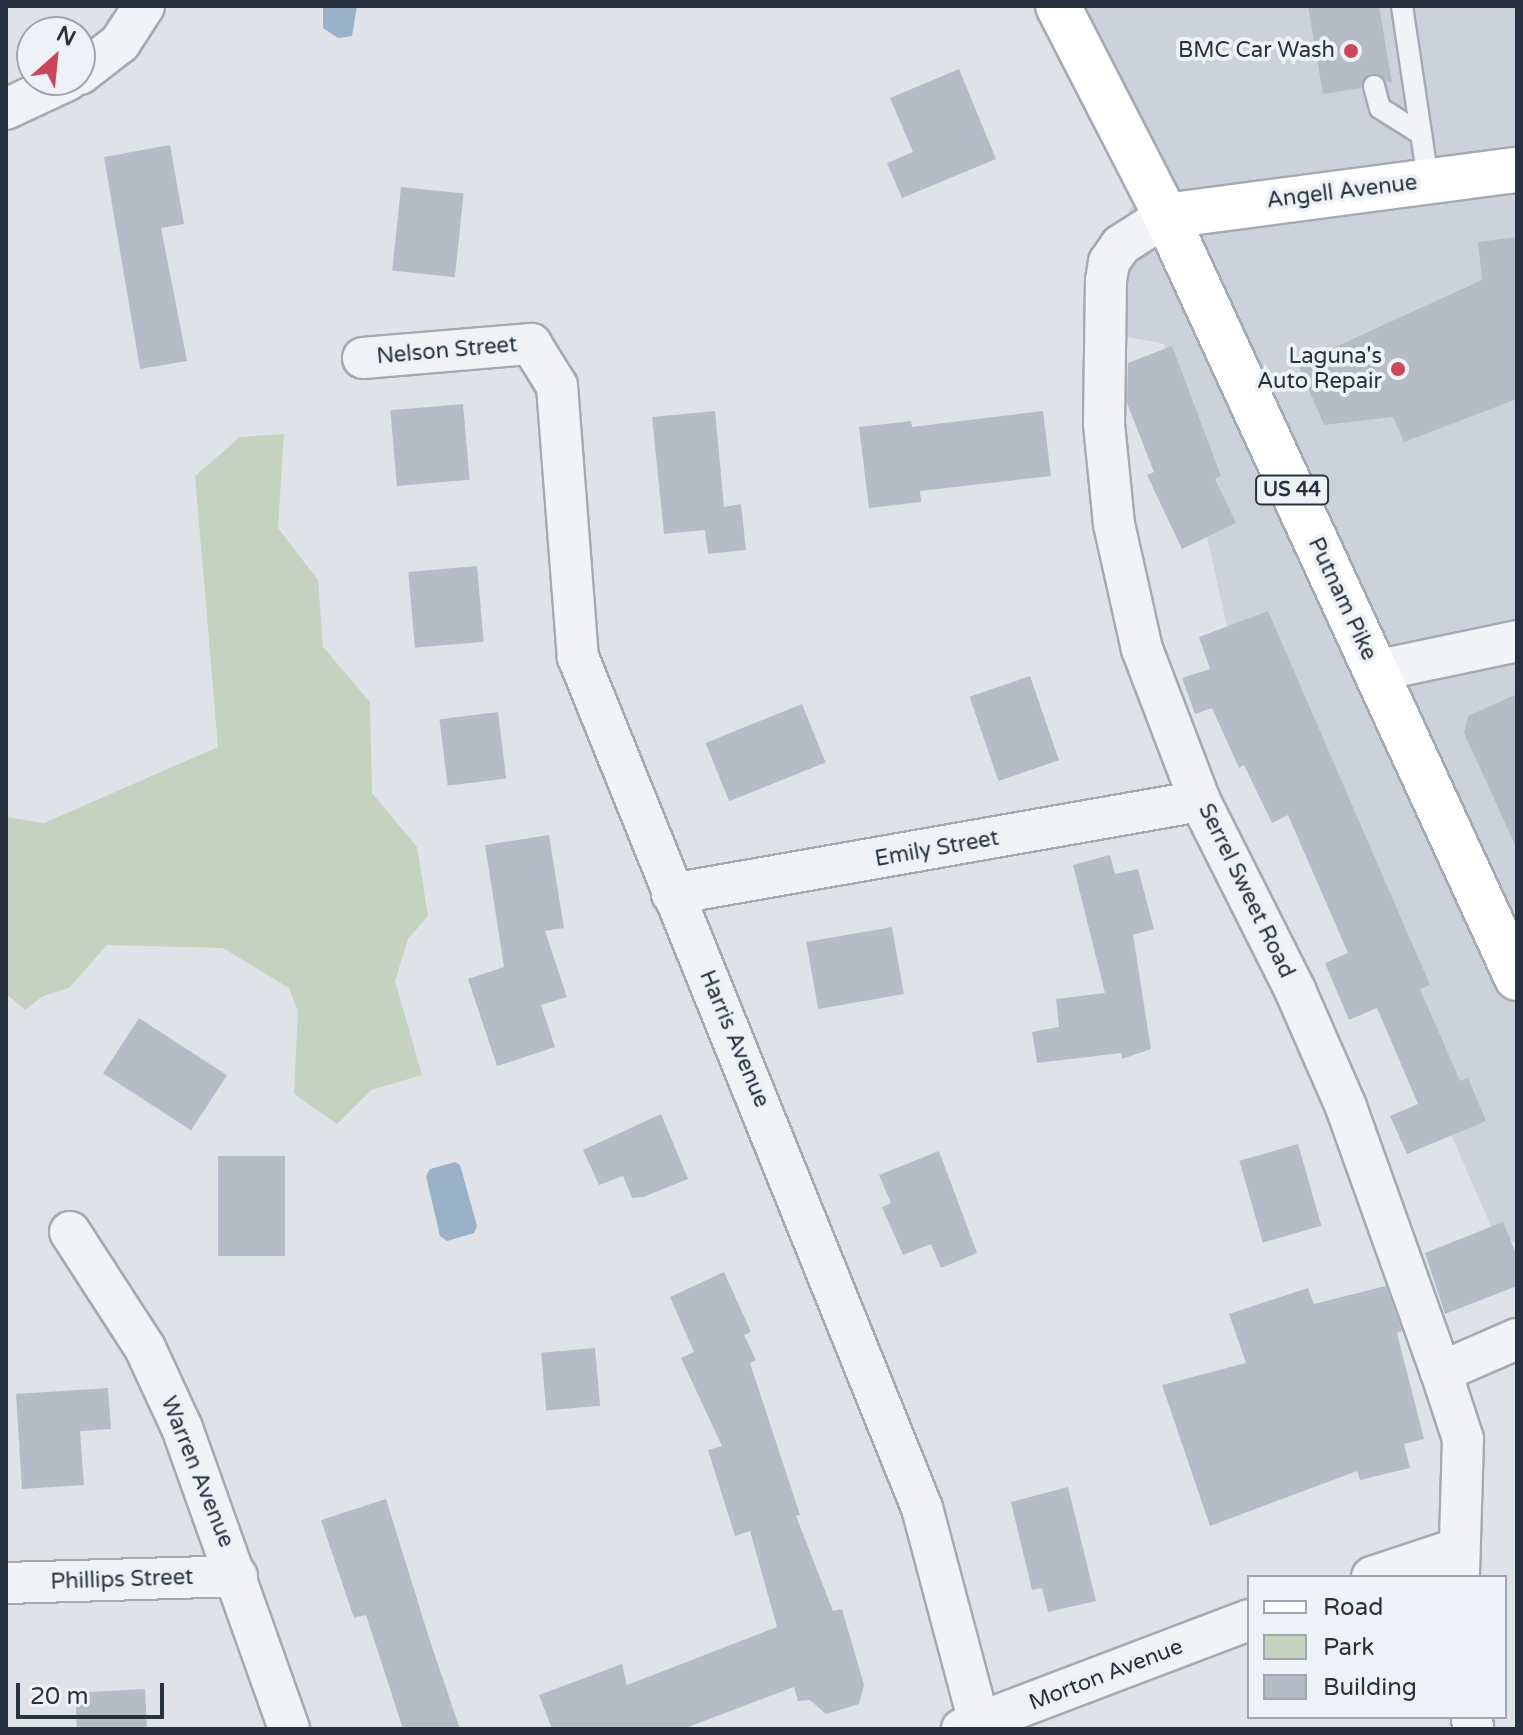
<!DOCTYPE html>
<html>
<head>
<meta charset="utf-8">
<style>
  body { margin:0 }
  #map { position:relative; width:1523px; height:1735px; overflow:hidden; background:#dfe3e8; font-family:"Varela Round",sans-serif }
  div>[style] { position:absolute }
  .built>* { inset:0; background:#cdd2da }
  .green>* { inset:0; background:#c5d2c0 }
  .water>* { inset:0; background:#9ab1c8 }
  .building>* { inset:0; background:#b6bcc5; transform-origin:0 0 }
  .roads { filter:drop-shadow(2px 0 #a4aab2) drop-shadow(-2px 0 #a4aab2) drop-shadow(0 2px #a4aab2) drop-shadow(0 -2px #a4aab2) }
  .lane>* { height:20px; margin:-10px; padding:0 10px; transform-origin:10px; border-radius:10px; background:#f2f3f6 }
  .street>* { height:40px; margin:-20px; padding:0 20px; transform-origin:20px; border-radius:20px; background:#f2f3f6 }
  .secondary>* { height:44px; margin:-22px; padding:0 22px; transform-origin:22px; border-radius:22px; background:#fff }
  .primary>* { height:44px; margin:-22px; padding:0 22px; transform-origin:22px; border-radius:22px; background:#fff }
  .dots>* { width:22px; height:22px; translate:-50% -50%; box-sizing:border-box; border:4px solid #eef2f6; border-radius:50% }
  span { translate:-50% -50%; white-space:nowrap; text-align:center; line-height:1.15; -webkit-text-stroke:8px #eef2f6; paint-order:stroke }
  .shield-label span { padding:2px 6px; background:#eef2f6; border:2px solid; border-radius:6px; -webkit-text-stroke-width:0 }
  .shield-label { font-size:20px; color:#28313f; font-weight:700 }
  .poi-label { font-size:22px; color:#28313f }
  .right { translate:-100% -50%; text-align:right }
  .street-label { font-size:22px; color:#28313f }
  .frame { position:absolute; inset:0; border:8px solid #28313f; pointer-events:none }
  .legend { position:absolute; left:1247px; top:1575px; width:260px; height:144px; box-sizing:border-box; background:#eef2f6; border:2px solid #9fa5ad; margin:0; padding:10px 14px; list-style:none; font-size:24px; color:#28313f }
  .legend li { display:flex; align-items:center; gap:16px; height:40px }
  .legend b { width:40px; border:2px solid #9fa5ad }
  .north { position:absolute; left:16px; top:16px; width:80px; height:80px; box-sizing:border-box; background:#eef2f6; border:2px solid #9fa5ad; border-radius:50%; rotate:27deg; font-size:22px; font-weight:700; line-height:32px; text-align:center; color:#28313f }
  .north::after { content:''; display:block; margin:auto; width:28px; height:36px; background:#cc455b; clip-path:polygon(50% 0,100% 100%,50% 72%,0 100%) }
  .scale { position:absolute; left:16px; top:1683px; width:148px; height:36px; box-sizing:border-box; border:4px solid #28313f; border-top:0; padding-left:10px; font-size:24px; line-height:28px; white-space:nowrap; color:#28313f; -webkit-text-stroke:6px #eef2f6; paint-order:stroke }
</style>
</head>
<body>
<div id="map">
  <div class="built">
    <div style="clip-path:polygon(1047px 6px,1517px 6px,1517px 1243px,1495px 1235px,1226px 622px,1164px 344px,1112px 334px,1114px 239px,1138px 195px)"></div>
  </div>
  <div class="green">
    <div style="clip-path:polygon(284px 434px,278px 528px,318px 580px,323px 647px,370px 702px,372px 793px,417px 847px,428px 916px,408px 939px,395px 981px,422px 1075px,371px 1090px,337px 1124px,294px 1094px,298px 1011px,289px 988px,223px 948px,107px 945px,69px 988px,43px 996px,25px 1010px,6px 994px,6px 817px,44px 823px,218px 747px,195px 476px,240px 437px)"></div>
  </div>
  <div class="water">
    <div style="clip-path:polygon(323px 6px,357px 6px,352px 36px,338px 38px,323px 28px)"></div>
    <div style="clip-path:polygon(455px 1162px,460px 1165px,477px 1226px,474px 1233px,447px 1241px,440px 1236px,426px 1176px,430px 1169px)"></div>
  </div>
  <div class="building">
    <div style="clip-path:polygon(1308px 6px,1379px 6px,1392px 83px,1371px 73px,1361px 88px,1323px 94px)"></div>
    <div style="clip-path:polygon(959px 69px,996px 159px,902px 198px,887px 163px,913px 152px,890px 98px)"></div>
    <div style="clip-path:polygon(170px 145px,184px 224px,161px 228px,187px 361px,140px 369px,104px 157px)"></div>
    <div style="left:401px;top:187px;width:63px;height:84px;rotate:6deg"></div>
    <div style="clip-path:polygon(1517px 237px,1517px 399px,1404px 442px,1393px 417px,1324px 425px,1298px 364px,1482px 280px,1478px 242px)"></div>
    <div style="clip-path:polygon(1172px 346px,1221px 476px,1215px 479px,1236px 523px,1182px 549px,1147px 475px,1154px 472px,1127px 403px,1128px 363px)"></div>
    <div style="left:463px;top:404px;width:76px;height:73px;rotate:85deg"></div>
    <div style="clip-path:polygon(715px 411px,724px 507px,741px 504px,746px 550px,708px 554px,705px 530px,664px 534px,652px 417px)"></div>
    <div style="clip-path:polygon(1043px 411px,1051px 476px,920px 491px,921px 502px,869px 508px,859px 427px,911px 421px,912px 427px)"></div>
    <div style="left:477px;top:566px;width:76px;height:69px;rotate:85deg"></div>
    <div style="clip-path:polygon(1268px 611px,1430px 985px,1420px 989px,1460px 1081px,1468px 1078px,1486px 1121px,1407px 1154px,1390px 1116px,1418px 1104px,1377px 1008px,1349px 1020px,1325px 963px,1348px 953px,1288px 815px,1272px 823px,1244px 765px,1239px 768px,1212px 708px,1195px 714px,1182px 678px,1210px 669px,1199px 637px)"></div>
    <div style="left:1030px;top:676px;width:89px;height:64px;rotate:71deg"></div>
    <div style="clip-path:polygon(1517px 694px,1517px 849px,1464px 733px,1468px 716px)"></div>
    <div style="left:802px;top:704px;width:63px;height:104px;rotate:68deg"></div>
    <div style="left:498px;top:712px;width:67px;height:59px;rotate:83deg"></div>
    <div style="clip-path:polygon(549px 835px,564px 928px,545px 931px,567px 997px,541px 1005px,555px 1047px,497px 1066px,468px 979px,504px 967px,485px 845px)"></div>
    <div style="clip-path:polygon(1110px 855px,1115px 874px,1138px 869px,1154px 929px,1133px 935px,1151px 1049px,1122px 1059px,1121px 1053px,1037px 1063px,1032px 1032px,1059px 1027px,1056px 999px,1105px 993px,1073px 865px)"></div>
    <div style="left:892px;top:927px;width:68px;height:87px;rotate:80deg"></div>
    <div style="left:139px;top:1018px;width:105px;height:66px;rotate:33deg"></div>
    <div style="clip-path:polygon(661px 1114px,688px 1179px,643px 1197px,632px 1198px,623px 1176px,599px 1185px,583px 1150px)"></div>
    <div style="left:1298px;top:1144px;width:85px;height:61px;rotate:74deg"></div>
    <div style="clip-path:polygon(939px 1151px,977px 1253px,941px 1268px,931px 1244px,903px 1255px,882px 1207px,891px 1203px,879px 1175px)"></div>
    <div style="left:218px;top:1156px;width:67px;height:100px"></div>
    <div style="clip-path:polygon(1503px 1222px,1517px 1256px,1517px 1286px,1445px 1314px,1425px 1253px)"></div>
    <div style="clip-path:polygon(724px 1272px,751px 1332px,744px 1335px,756px 1360px,750px 1363px,800px 1515px,796px 1516px,833px 1611px,842px 1609px,864px 1685px,859px 1704px,826px 1714px,810px 1700px,798px 1701px,794px 1687px,683px 1729px,552px 1729px,539px 1695px,622px 1664px,627px 1685px,777px 1627px,750px 1531px,735px 1536px,708px 1450px,722px 1446px,681px 1358px,694px 1352px,670px 1297px)"></div>
    <div style="clip-path:polygon(1386px 1286px,1402px 1331px,1397px 1333px,1424px 1439px,1404px 1444px,1410px 1468px,1360px 1480px,1357px 1471px,1210px 1526px,1162px 1385px,1246px 1363px,1229px 1314px,1308px 1288px,1314px 1304px)"></div>
    <div style="left:595px;top:1348px;width:58px;height:54px;rotate:85deg"></div>
    <div style="clip-path:polygon(108px 1388px,111px 1429px,80px 1431px,84px 1485px,22px 1489px,16px 1394px)"></div>
    <div style="clip-path:polygon(1068px 1487px,1096px 1601px,1048px 1612px,1042px 1588px,1032px 1590px,1011px 1502px)"></div>
    <div style="clip-path:polygon(386px 1499px,430px 1641px,460px 1729px,403px 1729px,366px 1615px,354px 1618px,321px 1520px)"></div>
    <div style="left:145px;top:1689px;width:40px;height:70px;rotate:87deg"></div>
  </div>
  <div class="roads">
    <div class="lane">
      <div style="left:1402px;top:6px;width:177px;rotate:81.5deg"></div>
      <div style="left:1374px;top:86px;width:23px;rotate:75deg"></div>
      <div style="left:1380px;top:108px;width:49px;rotate:32.4deg"></div>
    </div>
    <div class="street">
      <div style="left:80px;top:74px;width:51px;rotate:-37.8deg"></div>
      <div style="left:120px;top:43px;width:44px;rotate:-57deg"></div>
      <div style="left:6px;top:109px;width:68px;rotate:-25.1deg"></div>
      <div style="left:1166px;top:216px;width:54px;rotate:147.2deg"></div>
      <div style="left:1121px;top:245px;width:21px;rotate:125deg"></div>
      <div style="left:1109px;top:262px;width:18px;rotate:99deg"></div>
      <div style="left:1106px;top:280px;width:144px;rotate:90.8deg"></div>
      <div style="left:1104px;top:424px;width:100px;rotate:84.3deg"></div>
      <div style="left:1114px;top:524px;width:128px;rotate:77.4deg"></div>
      <div style="left:1142px;top:649px;width:163px;rotate:69.1deg"></div>
      <div style="left:1200px;top:801px;width:212px;rotate:63.3deg"></div>
      <div style="left:1295px;top:990px;width:128px;rotate:66.4deg"></div>
      <div style="left:1346px;top:1107px;width:282px;rotate:70.3deg"></div>
      <div style="left:1441px;top:1372px;width:71px;rotate:71.8deg"></div>
      <div style="left:1463px;top:1439px;width:138px;rotate:91.7deg"></div>
      <div style="left:363px;top:358px;width:169px;rotate:-4.8deg"></div>
      <div style="left:531px;top:344px;width:49px;rotate:58.2deg"></div>
      <div style="left:557px;top:386px;width:272px;rotate:85.6deg"></div>
      <div style="left:578px;top:657px;width:918px;rotate:67.99deg"></div>
      <div style="left:922px;top:1508px;width:229px;rotate:75.1deg"></div>
      <div style="left:1375px;top:671px;width:145px;rotate:-11.9deg"></div>
      <div style="left:672px;top:894px;width:536px;rotate:-9.99deg"></div>
      <div style="left:70px;top:1232px;width:138px;rotate:57.1deg"></div>
      <div style="left:145px;top:1348px;width:88px;rotate:65.2deg"></div>
      <div style="left:182px;top:1428px;width:319px;rotate:70.4deg"></div>
      <div style="left:1441px;top:1372px;width:83px;rotate:-23.5deg"></div>
      <div style="left:1372px;top:1577px;width:89px;rotate:-18.4deg"></div>
      <div style="left:6px;top:1583px;width:231px;rotate:-1.7deg"></div>
      <div style="left:1472px;top:1717px;width:12px;rotate:85deg"></div>
      <div style="left:962px;top:1729px;width:307px;rotate:-20.8deg"></div>
    </div>
    <div class="secondary">
      <div style="left:1166px;top:216px;width:354px;rotate:-7.5deg"></div>
    </div>
    <div class="primary">
      <div style="left:1058px;top:6px;width:236px;rotate:62.8deg"></div>
      <div style="left:1166px;top:216px;width:839px;rotate:65.27deg"></div>
    </div>
  </div>
  <div class="dots">
    <div style="left:1351px;top:51px;background:#cc455b"></div>
    <div style="left:1398px;top:369px;background:#cc455b"></div>
  </div>
  <div class="shield-label">
    <span style="left:1292px;top:490px">US 44</span>
  </div>
  <div class="poi-label">
    <span class="right" style="left:1335px;top:51px">BMC Car Wash</span>
    <span class="right" style="left:1382px;top:369px">Laguna's<br>Auto Repair</span>
  </div>
  <div class="street-label">
    <span style="left:1342px;top:192px;rotate:-7deg">Angell Avenue</span>
    <span style="left:447px;top:351px;rotate:-5deg">Nelson Street</span>
    <span style="left:1342px;top:599px;rotate:65deg">Putnam Pike</span>
    <span style="left:937px;top:849px;rotate:-10deg">Emily Street</span>
    <span style="left:1246px;top:891px;rotate:64deg">Serrel Sweet Road</span>
    <span style="left:734px;top:1039px;rotate:67deg">Harris Avenue</span>
    <span style="left:197px;top:1472px;rotate:68deg">Warren Avenue</span>
    <span style="left:122px;top:1580px;rotate:-2deg">Phillips Street</span>
    <span style="left:1106px;top:1675px;rotate:-21deg">Morton Avenue</span>
  </div>
  <div class="frame"></div>
  <ul class="legend">
  <li><b style="height:10px;background:#fff"></b>Road</li>
  <li><b style="height:22px;background:#c5d2c0"></b>Park</li>
  <li><b style="height:22px;background:#b6bcc5"></b>Building</li>
  </ul>
  <div class="north">N</div>
  <div class="scale">20 m</div>
</div>
</body>
</html>
